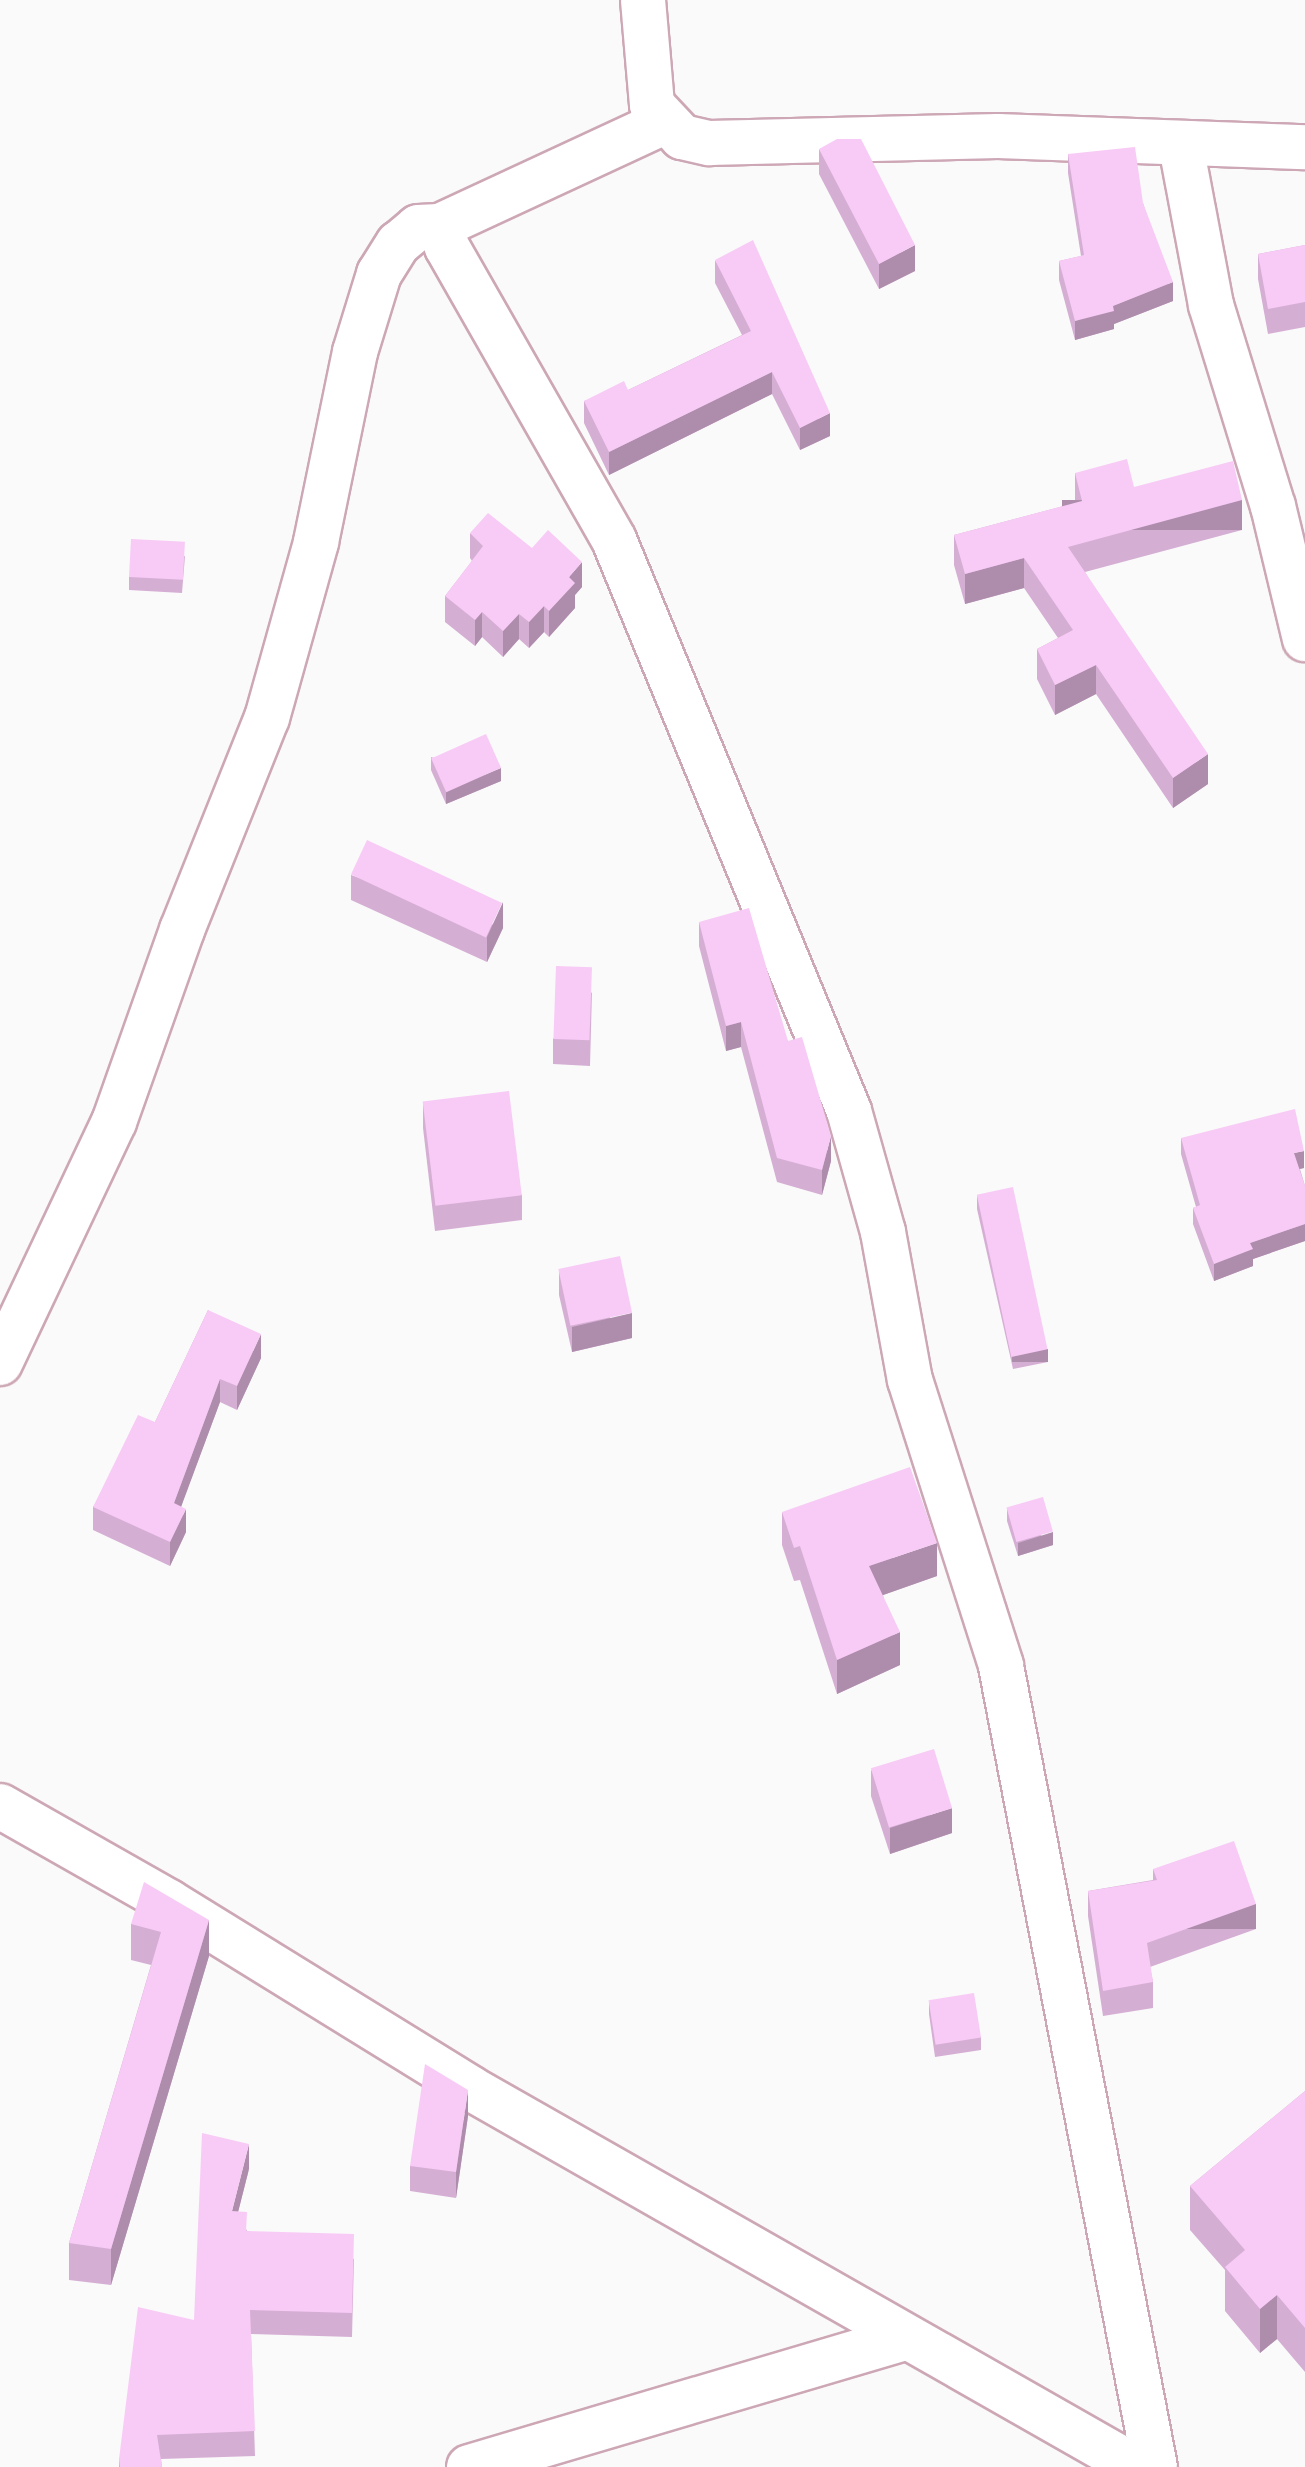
<!DOCTYPE html>
<html>
<head>
<meta charset="utf-8">
<style>
  body { margin:0 }
  #map { position:relative; width:1305px; height:2467px; overflow:hidden; background:#fafafa; font-family:Poppins,sans-serif }
  div>[style] { position:absolute }
  .roads { filter:drop-shadow(2px 0 #cda7b5) drop-shadow(-2px 0 #cda7b5) drop-shadow(0 2px #cda7b5) drop-shadow(0 -2px #cda7b5) }
  .street>* { height:44px; margin:-22px; padding:0 22px; transform-origin:22px; border-radius:22px; background:#fff }
  .wall>* { inset:0; background:#d5aed4 }
  .shaded-wall>* { inset:0; background:#ae8dac; transform-origin:0 0 }
  .building>* { inset:0; background:#f8caf6; transform-origin:0 0 }
  span { translate:-50% -50%; white-space:nowrap; text-align:center; line-height:1.15; -webkit-text-stroke:6px #fff; paint-order:stroke }
</style>
</head>
<body>
<div id="map">
  <div class="roads">
    <div class="street">
      <div style="left:643px;top:0;width:105px;rotate:85.1deg"></div>
      <div style="left:652px;top:105px;width:44px;rotate:46.8deg"></div>
      <div style="left:682px;top:137px;width:28px;rotate:13deg"></div>
      <div style="left:709px;top:143px;width:289px;rotate:-1.4deg"></div>
      <div style="left:998px;top:136px;width:307px;rotate:2.1deg"></div>
      <div style="left:1181px;top:146px;width:162px;rotate:79.3deg"></div>
      <div style="left:1211px;top:305px;width:210px;rotate:72.9deg"></div>
      <div style="left:1273px;top:506px;width:137px;rotate:76.5deg"></div>
      <div style="left:440px;top:226px;width:22px;rotate:72deg"></div>
      <div style="left:447px;top:247px;width:337px;rotate:60.3deg"></div>
      <div style="left:614px;top:540px;width:617px;rotate:67.63deg"></div>
      <div style="left:849px;top:1111px;width:126px;rotate:74.3deg"></div>
      <div style="left:883px;top:1232px;width:150px;rotate:79.7deg"></div>
      <div style="left:910px;top:1380px;width:300px;rotate:72.3deg"></div>
      <div style="left:1001px;top:1666px;width:816px;rotate:79.12deg"></div>
      <div style="left:0;top:1363px;width:267px;rotate:-64.7deg"></div>
      <div style="left:114px;top:1122px;width:204px;rotate:-70.5deg"></div>
      <div style="left:182px;top:930px;width:228px;rotate:-68.2deg"></div>
      <div style="left:267px;top:718px;width:183px;rotate:-74.4deg"></div>
      <div style="left:316px;top:542px;width:194px;rotate:-78.4deg"></div>
      <div style="left:355px;top:352px;width:82px;rotate:-72.9deg"></div>
      <div style="left:379px;top:274px;width:36px;rotate:-58deg"></div>
      <div style="left:398px;top:244px;width:26px;rotate:-40deg"></div>
      <div style="left:418px;top:227px;width:22px;rotate:-3deg"></div>
      <div style="left:440px;top:226px;width:247px;rotate:-24.9deg"></div>
      <div style="left:0;top:1806px;width:194px;rotate:29.6deg"></div>
      <div style="left:169px;top:1902px;width:354px;rotate:31.7deg"></div>
      <div style="left:470px;top:2088px;width:766px;rotate:29.64deg"></div>
      <div style="left:469px;top:2467px;width:454px;rotate:-16.5deg"></div>
    </div>
  </div>
  <div class="wall">
    <div style="clip-path:polygon(819px 149px,915px 271px,879px 289px,819px 174px)"></div>
    <div style="clip-path:polygon(1068px 154px,1143px 203px,1173px 301px,1114px 324px,1114px 329px,1075px 340px,1059px 280px,1059px 261px,1081px 256px,1068px 173px)"></div>
    <div style="clip-path:polygon(1305px 245px,1305px 327px,1268px 334px,1258px 279px,1258px 254px)"></div>
    <div style="clip-path:polygon(715px 260px,830px 436px,800px 450px,772px 394px,609px 475px,584px 423px,584px 401px,628px 390px,742px 335px,715px 283px)"></div>
    <div style="clip-path:polygon(1075px 473px,1134px 487px,1242px 530px,1085px 572px,1208px 784px,1173px 808px,1096px 694px,1055px 715px,1037px 679px,1037px 649px,1058px 638px,1024px 588px,965px 604px,954px 565px,954px 535px,1075px 503px)"></div>
    <div style="clip-path:polygon(470px 533px,582px 587px,575px 595px,575px 608px,549px 637px,544px 632px,529px 648px,519px 639px,503px 657px,482px 637px,475px 646px,445px 622px,445px 596px,472px 561px,470px 558px)"></div>
    <div style="clip-path:polygon(185px 556px,182px 593px,129px 590px,129px 577px)"></div>
    <div style="clip-path:polygon(431px 757px,501px 781px,446px 804px,431px 770px)"></div>
    <div style="clip-path:polygon(351px 875px,503px 928px,487px 962px,351px 900px)"></div>
    <div style="clip-path:polygon(699px 922px,788px 1041px,831px 1161px,822px 1195px,777px 1182px,741px 1047px,726px 1051px,699px 946px)"></div>
    <div style="clip-path:polygon(592px 992px,590px 1066px,553px 1064px,553px 1039px)"></div>
    <div style="clip-path:polygon(423px 1103px,522px 1195px,522px 1220px,435px 1231px,423px 1128px)"></div>
    <div style="clip-path:polygon(1181px 1138px,1304px 1168px,1300px 1169px,1305px 1186px,1305px 1241px,1253px 1259px,1253px 1266px,1214px 1281px,1193px 1224px,1193px 1208px,1196px 1207px,1181px 1154px)"></div>
    <div style="clip-path:polygon(977px 1195px,1048px 1362px,1013px 1369px,977px 1209px)"></div>
    <div style="clip-path:polygon(559px 1270px,632px 1338px,572px 1352px,559px 1295px)"></div>
    <div style="clip-path:polygon(208px 1310px,261px 1358px,237px 1410px,220px 1402px,181px 1506px,186px 1532px,170px 1566px,93px 1530px,93px 1507px,155px 1422px)"></div>
    <div style="clip-path:polygon(1007px 1508px,1053px 1545px,1018px 1556px,1007px 1521px)"></div>
    <div style="clip-path:polygon(782px 1512px,937px 1576px,883px 1595px,900px 1665px,837px 1694px,800px 1580px,794px 1581px,782px 1545px)"></div>
    <div style="clip-path:polygon(871px 1770px,952px 1833px,890px 1854px,871px 1796px)"></div>
    <div style="clip-path:polygon(1153px 1869px,1256px 1929px,1150px 1967px,1153px 1982px,1153px 2008px,1103px 2016px,1088px 1916px,1088px 1891px,1153px 1880px)"></div>
    <div style="clip-path:polygon(209px 1920px,209px 1956px,111px 2285px,69px 2280px,69px 2243px,151px 1965px,131px 1960px,131px 1924px)"></div>
    <div style="clip-path:polygon(929px 2001px,981px 2037px,981px 2050px,935px 2057px,929px 2014px)"></div>
    <div style="clip-path:polygon(1305px 2091px,1305px 2372px,1277px 2339px,1260px 2353px,1225px 2311px,1225px 2270px,1190px 2230px,1190px 2186px)"></div>
    <div style="clip-path:polygon(468px 2116px,456px 2198px,410px 2191px,410px 2166px)"></div>
    <div style="clip-path:polygon(249px 2169px,238px 2212px,247px 2231px,354px 2259px,352px 2337px,251px 2334px,255px 2456px,161px 2459px,162px 2467px,119px 2467px,119px 2459px,194px 2320px)"></div>
  </div>
  <div class="shaded-wall">
    <div style="clip-path:polygon(915px 245px,915px 271px,879px 289px,879px 264px)"></div>
    <div style="clip-path:polygon(1173px 282px,1173px 301px,1114px 324px,1114px 329px,1075px 340px,1075px 321px)"></div>
    <div style="clip-path:polygon(772px 372px,772px 394px,609px 475px,609px 452px)"></div>
    <div style="clip-path:polygon(830px 413px,830px 436px,800px 450px,800px 428px)"></div>
    <div style="left:1242px;top:500px;width:30px;height:180px;rotate:90deg"></div>
    <div style="clip-path:polygon(1024px 558px,1024px 588px,965px 604px,965px 574px)"></div>
    <div style="clip-path:polygon(582px 562px,582px 587px,575px 595px,575px 608px,549px 637px,549px 611px,569px 577px)"></div>
    <div style="clip-path:polygon(544px 606px,544px 632px,529px 648px,529px 622px)"></div>
    <div style="clip-path:polygon(482px 612px,482px 637px,475px 646px,475px 620px)"></div>
    <div style="clip-path:polygon(519px 614px,519px 639px,503px 657px,503px 631px)"></div>
    <div style="clip-path:polygon(1096px 665px,1096px 694px,1055px 715px,1055px 685px)"></div>
    <div style="clip-path:polygon(1208px 754px,1208px 784px,1173px 808px,1173px 778px)"></div>
    <div style="clip-path:polygon(501px 768px,501px 781px,446px 804px,446px 791px)"></div>
    <div style="clip-path:polygon(503px 902px,503px 928px,487px 962px,487px 937px)"></div>
    <div style="clip-path:polygon(741px 1022px,741px 1047px,726px 1051px,726px 1026px)"></div>
    <div style="clip-path:polygon(831px 1136px,831px 1161px,822px 1195px,822px 1170px)"></div>
    <div style="clip-path:polygon(1304px 1151px,1304px 1168px,1294px 1170px,1294px 1153px)"></div>
    <div style="clip-path:polygon(1305px 1224px,1305px 1241px,1253px 1259px,1253px 1266px,1214px 1281px,1214px 1264px,1250px 1243px)"></div>
    <div style="clip-path:polygon(632px 1313px,632px 1338px,572px 1352px,572px 1327px)"></div>
    <div style="clip-path:polygon(261px 1334px,261px 1358px,237px 1410px,237px 1386px)"></div>
    <div style="left:1048px;top:1349px;width:13px;height:36px;rotate:90deg"></div>
    <div style="clip-path:polygon(220px 1379px,220px 1402px,174px 1526px,174px 1503px)"></div>
    <div style="clip-path:polygon(186px 1509px,186px 1532px,170px 1566px,170px 1542px)"></div>
    <div style="clip-path:polygon(1053px 1532px,1053px 1545px,1018px 1556px,1018px 1543px)"></div>
    <div style="clip-path:polygon(937px 1543px,937px 1576px,869px 1600px,869px 1566px)"></div>
    <div style="clip-path:polygon(900px 1632px,900px 1665px,837px 1694px,837px 1660px)"></div>
    <div style="clip-path:polygon(952px 1808px,952px 1833px,890px 1854px,890px 1828px)"></div>
    <div style="left:1256px;top:1904px;width:25px;height:116px;rotate:90deg"></div>
    <div style="clip-path:polygon(209px 1920px,209px 1956px,111px 2285px,111px 2249px)"></div>
    <div style="clip-path:polygon(468px 2090px,468px 2116px,456px 2198px,456px 2172px)"></div>
    <div style="clip-path:polygon(249px 2144px,249px 2169px,232px 2236px,232px 2211px)"></div>
    <div style="clip-path:polygon(1277px 2295px,1277px 2339px,1260px 2353px,1260px 2309px)"></div>
  </div>
  <div class="building">
    <div style="clip-path:polygon(837px 139px,861px 139px,915px 245px,879px 264px,819px 149px)"></div>
    <div style="clip-path:polygon(1135px 147px,1143px 203px,1173px 282px,1113px 306px,1114px 311px,1075px 321px,1059px 261px,1084px 255px,1068px 154px)"></div>
    <div style="clip-path:polygon(753px 240px,830px 413px,800px 428px,772px 372px,609px 452px,584px 401px,624px 381px,628px 390px,751px 331px,715px 260px)"></div>
    <div style="clip-path:polygon(1305px 245px,1305px 302px,1268px 309px,1258px 254px)"></div>
    <div style="clip-path:polygon(1127px 459px,1134px 487px,1233px 461px,1242px 500px,1068px 547px,1208px 754px,1173px 778px,1096px 665px,1055px 685px,1037px 649px,1073px 630px,1024px 558px,965px 574px,954px 535px,1082px 501px,1075px 473px)"></div>
    <div style="clip-path:polygon(488px 513px,532px 548px,548px 530px,582px 562px,569px 577px,575px 583px,549px 611px,544px 606px,529px 622px,519px 614px,503px 631px,482px 612px,475px 620px,445px 596px,483px 546px,470px 533px)"></div>
    <div style="left:131px;top:539px;width:54px;height:38px;rotate:3deg"></div>
    <div style="left:486px;top:734px;width:37px;height:60px;rotate:66deg"></div>
    <div style="left:367px;top:840px;width:149px;height:38px;rotate:25deg"></div>
    <div style="clip-path:polygon(749px 908px,788px 1041px,802px 1037px,831px 1136px,822px 1170px,777px 1158px,741px 1022px,726px 1026px,699px 922px)"></div>
    <div style="left:556px;top:966px;width:36px;height:73px;rotate:2deg"></div>
    <div style="left:509px;top:1091px;width:105px;height:87px;rotate:83deg"></div>
    <div style="clip-path:polygon(1295px 1109px,1304px 1151px,1294px 1153px,1305px 1186px,1305px 1224px,1250px 1243px,1253px 1249px,1214px 1264px,1193px 1208px,1200px 1205px,1181px 1138px)"></div>
    <div style="left:1013px;top:1187px;width:166px;height:37px;rotate:78deg"></div>
    <div style="left:620px;top:1256px;width:58px;height:63px;rotate:78deg"></div>
    <div style="clip-path:polygon(208px 1310px,261px 1334px,237px 1386px,220px 1379px,174px 1503px,186px 1509px,170px 1542px,93px 1507px,138px 1415px,155px 1422px)"></div>
    <div style="clip-path:polygon(910px 1467px,937px 1543px,869px 1566px,900px 1632px,837px 1660px,800px 1546px,794px 1548px,782px 1512px)"></div>
    <div style="left:1043px;top:1497px;width:36px;height:38px;rotate:74deg"></div>
    <div style="left:934px;top:1749px;width:62px;height:66px;rotate:73deg"></div>
    <div style="clip-path:polygon(1234px 1841px,1256px 1904px,1147px 1943px,1153px 1982px,1103px 1991px,1088px 1891px,1157px 1880px,1153px 1869px)"></div>
    <div style="clip-path:polygon(144px 1882px,209px 1920px,111px 2249px,69px 2243px,161px 1932px,131px 1924px)"></div>
    <div style="left:974px;top:1993px;width:45px;height:46px;rotate:81deg"></div>
    <div style="clip-path:polygon(425px 2064px,468px 2090px,456px 2172px,410px 2166px)"></div>
    <div style="clip-path:polygon(1305px 2091px,1305px 2328px,1277px 2295px,1260px 2309px,1225px 2267px,1245px 2250px,1190px 2186px)"></div>
    <div style="clip-path:polygon(202px 2133px,249px 2144px,232px 2211px,247px 2212px,246px 2231px,354px 2234px,352px 2313px,250px 2310px,255px 2431px,157px 2435px,162px 2467px,120px 2467px,119px 2459px,138px 2307px,194px 2320px)"></div>
  </div>
</div>
</body>
</html>
